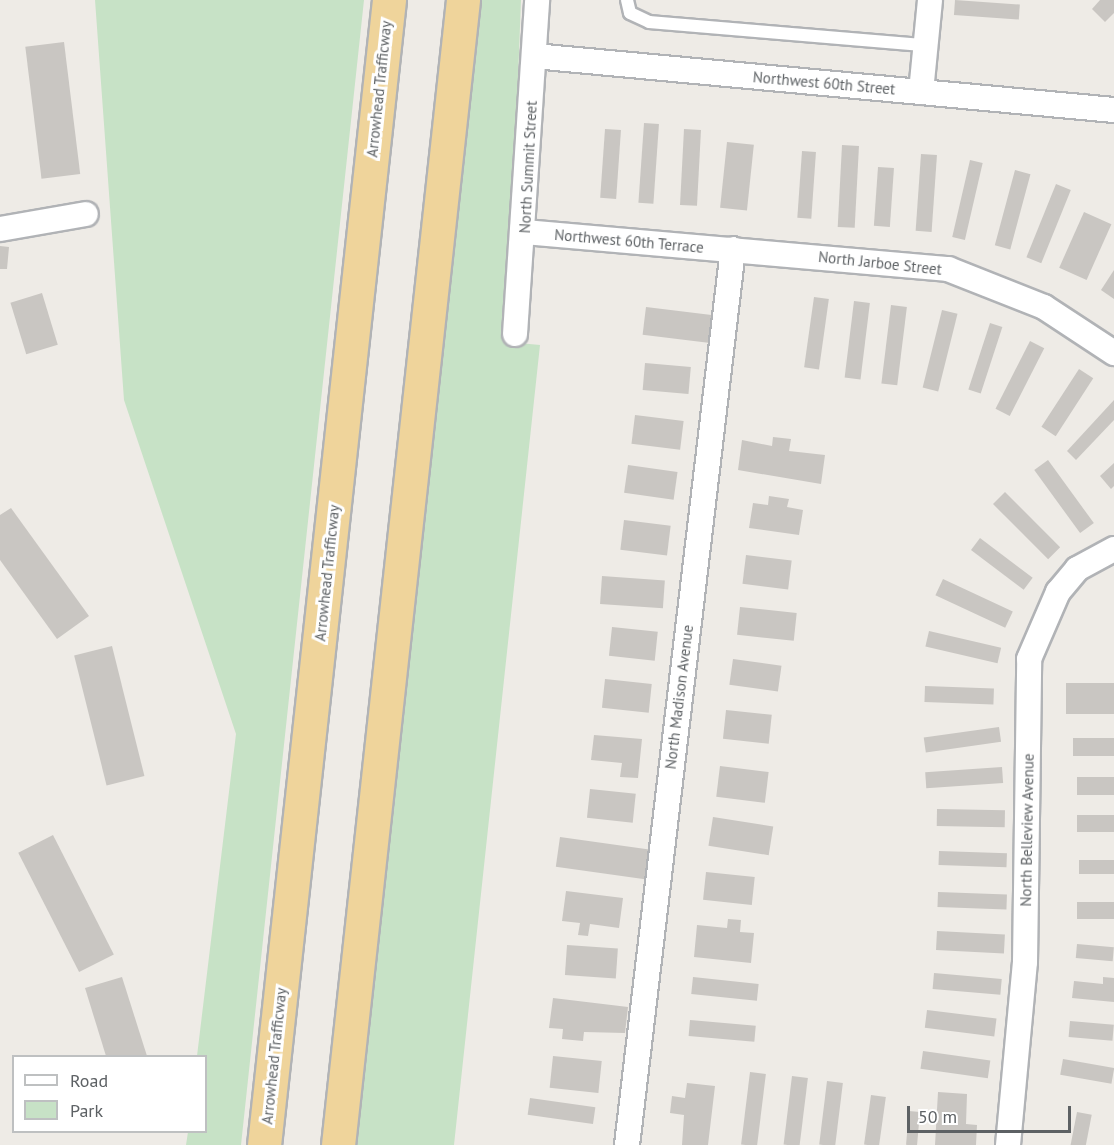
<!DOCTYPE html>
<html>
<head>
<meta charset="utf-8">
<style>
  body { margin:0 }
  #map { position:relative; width:1114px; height:1145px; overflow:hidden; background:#eeebe6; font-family:"PT Sans",sans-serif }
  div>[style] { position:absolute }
  .green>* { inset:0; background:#c7e2c6 }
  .building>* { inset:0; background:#c9c6c2; transform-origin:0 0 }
  .roads { filter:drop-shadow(2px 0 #b1b3b6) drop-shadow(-2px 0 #b1b3b6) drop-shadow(0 2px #b1b3b6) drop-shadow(0 -2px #b1b3b6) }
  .service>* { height:12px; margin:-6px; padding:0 6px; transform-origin:6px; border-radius:6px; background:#fff }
  .minor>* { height:24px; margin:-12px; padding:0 12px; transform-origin:12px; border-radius:12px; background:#fff }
  .motorway>* { height:33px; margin:-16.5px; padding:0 16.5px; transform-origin:16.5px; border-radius:16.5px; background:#efd49b }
  span { translate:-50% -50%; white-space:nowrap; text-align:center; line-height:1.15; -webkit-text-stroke:6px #fff; paint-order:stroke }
  .street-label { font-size:15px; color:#5d6164 }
  .legend { position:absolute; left:12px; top:1055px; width:195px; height:78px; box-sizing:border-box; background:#fff; border:2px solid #bec0c1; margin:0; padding:8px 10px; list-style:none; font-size:18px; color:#5d6164 }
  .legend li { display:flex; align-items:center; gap:12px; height:30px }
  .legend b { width:30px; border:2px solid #bec0c1 }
  .scale { position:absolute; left:907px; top:1106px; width:164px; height:27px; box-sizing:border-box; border:3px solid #5d6164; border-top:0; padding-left:8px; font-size:18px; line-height:21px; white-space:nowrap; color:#5d6164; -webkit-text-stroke:4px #fff; paint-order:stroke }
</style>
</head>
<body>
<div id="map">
  <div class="green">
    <div style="clip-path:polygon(95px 0,364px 0,241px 1145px,186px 1145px,188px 1132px,206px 1132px,206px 1056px,197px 1056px,236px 734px,124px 400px)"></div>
    <div style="clip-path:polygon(478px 0,521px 0,508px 342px,540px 345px,454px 1145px,355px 1145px)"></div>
  </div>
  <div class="building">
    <div style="left:955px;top:0;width:65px;height:15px;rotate:4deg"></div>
    <div style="clip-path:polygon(1100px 0,1114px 0,1114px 13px,1105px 22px,1092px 9px)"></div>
    <div style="left:64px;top:42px;width:133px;height:39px;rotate:83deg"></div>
    <div style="left:644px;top:123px;width:15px;height:80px;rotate:4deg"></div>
    <div style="left:605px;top:129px;width:16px;height:69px;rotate:4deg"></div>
    <div style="left:684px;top:129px;width:17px;height:76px;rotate:3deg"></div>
    <div style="left:727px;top:142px;width:27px;height:66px;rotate:6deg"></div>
    <div style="left:842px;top:145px;width:17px;height:82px;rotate:3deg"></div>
    <div style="left:802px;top:151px;width:14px;height:67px;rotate:4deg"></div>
    <div style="left:921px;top:154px;width:16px;height:77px;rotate:4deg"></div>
    <div style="left:970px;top:160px;width:13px;height:79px;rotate:13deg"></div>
    <div style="left:878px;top:167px;width:16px;height:59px;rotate:4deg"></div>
    <div style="left:1015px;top:170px;width:16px;height:78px;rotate:15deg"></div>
    <div style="left:1056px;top:184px;width:16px;height:79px;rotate:22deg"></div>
    <div style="left:1084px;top:212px;width:30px;height:61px;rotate:24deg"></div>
    <div style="clip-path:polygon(0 246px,9px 247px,7px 269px,0 269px)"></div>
    <div style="clip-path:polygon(1114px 270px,1114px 299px,1101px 290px)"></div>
    <div style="left:42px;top:293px;width:54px;height:33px;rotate:73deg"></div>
    <div style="left:814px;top:297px;width:15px;height:71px;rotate:8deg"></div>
    <div style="left:854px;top:301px;width:16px;height:77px;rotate:7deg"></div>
    <div style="left:891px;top:305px;width:16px;height:79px;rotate:7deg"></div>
    <div style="left:646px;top:307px;width:66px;height:28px;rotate:7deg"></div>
    <div style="left:942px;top:310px;width:16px;height:80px;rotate:14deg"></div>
    <div style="left:990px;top:323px;width:13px;height:70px;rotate:18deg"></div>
    <div style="left:1030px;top:341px;width:16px;height:76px;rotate:27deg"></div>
    <div style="left:645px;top:363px;width:46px;height:27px;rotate:5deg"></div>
    <div style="left:1079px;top:369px;width:17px;height:69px;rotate:33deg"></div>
    <div style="clip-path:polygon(1114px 400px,1114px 420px,1076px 460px,1067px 451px)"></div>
    <div style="left:635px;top:415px;width:49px;height:29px;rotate:7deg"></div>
    <div style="clip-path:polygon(773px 437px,791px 439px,789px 451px,825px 455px,821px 484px,738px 470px,742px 440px,772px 446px)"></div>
    <div style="left:1048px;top:460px;width:78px;height:17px;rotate:54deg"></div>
    <div style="clip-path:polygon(1114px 463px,1114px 486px,1111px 489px,1100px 476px)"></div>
    <div style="left:628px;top:465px;width:50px;height:28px;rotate:8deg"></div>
    <div style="left:1005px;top:492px;width:78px;height:17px;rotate:45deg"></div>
    <div style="clip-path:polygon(769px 496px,789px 499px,787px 507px,803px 510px,799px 535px,749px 528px,753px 503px,768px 505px)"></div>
    <div style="clip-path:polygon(11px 508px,89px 616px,57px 639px,0 560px,0 515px)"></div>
    <div style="left:624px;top:520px;width:47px;height:30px;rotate:7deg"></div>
    <div style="left:980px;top:538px;width:66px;height:15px;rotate:37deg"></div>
    <div style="left:746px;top:555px;width:46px;height:29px;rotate:7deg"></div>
    <div style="left:602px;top:576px;width:63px;height:28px;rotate:4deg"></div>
    <div style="left:943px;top:579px;width:77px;height:18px;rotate:25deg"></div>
    <div style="left:740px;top:607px;width:57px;height:28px;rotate:6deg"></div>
    <div style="left:612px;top:627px;width:46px;height:29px;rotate:6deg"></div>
    <div style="left:929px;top:631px;width:74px;height:16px;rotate:13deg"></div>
    <div style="left:112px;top:646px;width:134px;height:39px;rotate:76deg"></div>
    <div style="left:733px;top:659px;width:49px;height:26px;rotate:8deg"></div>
    <div style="left:605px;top:679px;width:47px;height:29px;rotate:6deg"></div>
    <div style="left:1114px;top:683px;width:31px;height:48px;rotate:90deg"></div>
    <div style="left:925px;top:686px;width:69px;height:16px;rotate:2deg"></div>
    <div style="left:726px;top:710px;width:46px;height:29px;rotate:6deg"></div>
    <div style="left:999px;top:727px;width:15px;height:76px;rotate:82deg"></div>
    <div style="clip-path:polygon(594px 735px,642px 739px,638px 778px,620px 777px,622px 763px,591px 760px)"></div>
    <div style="left:1114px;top:738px;width:18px;height:41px;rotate:90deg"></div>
    <div style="left:720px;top:766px;width:49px;height:31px;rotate:7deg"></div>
    <div style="left:1002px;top:767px;width:16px;height:77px;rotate:86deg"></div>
    <div style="left:1114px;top:777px;width:18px;height:37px;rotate:90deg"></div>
    <div style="left:590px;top:789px;width:46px;height:29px;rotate:6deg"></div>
    <div style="left:937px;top:809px;width:68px;height:17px;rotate:1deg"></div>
    <div style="left:1077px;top:815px;width:37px;height:17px"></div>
    <div style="left:713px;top:817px;width:61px;height:29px;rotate:9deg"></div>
    <div style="left:53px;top:835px;width:134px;height:39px;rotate:63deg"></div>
    <div style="left:560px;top:837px;width:90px;height:30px;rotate:8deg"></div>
    <div style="left:939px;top:851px;width:68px;height:14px;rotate:2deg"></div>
    <div style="left:1079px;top:860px;width:35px;height:14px"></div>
    <div style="left:706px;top:872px;width:49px;height:28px;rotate:6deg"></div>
    <div style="clip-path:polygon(566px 891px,623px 898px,619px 928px,590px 924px,588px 936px,578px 935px,580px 923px,562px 921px)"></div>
    <div style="left:938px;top:892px;width:69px;height:15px;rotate:2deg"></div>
    <div style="left:1077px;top:902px;width:37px;height:17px"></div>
    <div style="clip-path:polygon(728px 919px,741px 920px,740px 932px,754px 933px,751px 963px,694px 957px,697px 925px,727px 928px)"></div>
    <div style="left:937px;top:931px;width:68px;height:19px;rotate:3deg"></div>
    <div style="left:1077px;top:944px;width:37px;height:14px;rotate:5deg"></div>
    <div style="left:567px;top:945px;width:51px;height:30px;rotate:4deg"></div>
    <div style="left:934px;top:973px;width:68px;height:16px;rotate:5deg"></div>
    <div style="clip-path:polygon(122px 977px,147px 1056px,106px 1056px,85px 988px)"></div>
    <div style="left:693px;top:977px;width:66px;height:17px;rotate:6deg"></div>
    <div style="clip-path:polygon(1103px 977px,1114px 978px,1114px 1002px,1072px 998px,1074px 981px,1103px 984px)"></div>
    <div style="clip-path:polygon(553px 998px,628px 1007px,625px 1033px,584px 1032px,583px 1041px,562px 1039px,563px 1029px,549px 1028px)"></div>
    <div style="left:927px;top:1010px;width:70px;height:18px;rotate:7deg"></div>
    <div style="left:690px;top:1020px;width:66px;height:16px;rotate:5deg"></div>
    <div style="left:1070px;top:1021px;width:44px;height:16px;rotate:5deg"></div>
    <div style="left:923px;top:1051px;width:68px;height:18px;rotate:8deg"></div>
    <div style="left:553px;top:1056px;width:49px;height:32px;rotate:6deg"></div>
    <div style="left:1063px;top:1059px;width:52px;height:16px;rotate:10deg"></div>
    <div style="left:750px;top:1072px;width:16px;height:73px;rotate:7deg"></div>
    <div style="left:792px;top:1076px;width:16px;height:69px;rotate:7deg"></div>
    <div style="left:827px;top:1081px;width:16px;height:64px;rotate:7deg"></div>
    <div style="clip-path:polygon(687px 1083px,715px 1086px,708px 1145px,682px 1145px,684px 1115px,670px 1113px,672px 1096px,685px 1098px)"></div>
    <div style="clip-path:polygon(938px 1092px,967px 1094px,966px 1124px,977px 1125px,976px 1145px,935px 1145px)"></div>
    <div style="left:871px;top:1095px;width:15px;height:50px;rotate:8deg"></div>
    <div style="left:530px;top:1098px;width:66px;height:17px;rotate:8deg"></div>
    <div style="left:909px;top:1111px;width:11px;height:34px;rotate:5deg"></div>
    <div style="left:1077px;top:1112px;width:15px;height:34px;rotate:11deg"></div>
  </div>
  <div class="roads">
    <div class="service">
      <div style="left:627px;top:0;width:13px;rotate:77deg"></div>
      <div style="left:630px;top:13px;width:21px;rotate:25deg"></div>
      <div style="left:649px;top:22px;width:277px;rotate:4.8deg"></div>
    </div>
    <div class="minor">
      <div style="left:534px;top:56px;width:583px;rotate:5.32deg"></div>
      <div style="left:921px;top:92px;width:92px;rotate:-84.4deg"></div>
      <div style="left:0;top:229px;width:87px;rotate:-9.9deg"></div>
      <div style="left:525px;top:232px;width:425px;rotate:5deg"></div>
      <div style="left:948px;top:269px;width:103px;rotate:21.6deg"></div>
      <div style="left:1044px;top:307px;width:84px;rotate:33.3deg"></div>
      <div style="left:515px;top:334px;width:335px;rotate:-86.2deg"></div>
      <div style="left:627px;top:1145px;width:902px;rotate:-83.25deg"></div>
      <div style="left:1008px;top:1145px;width:184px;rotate:-84.7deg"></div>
      <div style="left:1025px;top:962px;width:303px;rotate:-89.2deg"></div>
      <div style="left:1029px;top:659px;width:73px;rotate:-66.6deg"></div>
      <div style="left:1058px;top:592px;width:30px;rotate:-50deg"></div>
      <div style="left:1077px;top:569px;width:42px;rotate:-28.4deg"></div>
    </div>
    <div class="motorway">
      <div style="left:264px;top:1145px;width:1152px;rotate:-83.77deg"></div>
      <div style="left:338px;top:1145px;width:1152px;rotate:-83.77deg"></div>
    </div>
  </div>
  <div class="street-label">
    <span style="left:824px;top:83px;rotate:5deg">Northwest 60th Street</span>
    <span style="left:379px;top:89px;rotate:-84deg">Arrowhead Trafficway</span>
    <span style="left:528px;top:167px;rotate:-87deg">North Summit Street</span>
    <span style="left:629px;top:241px;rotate:5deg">Northwest 60th Terrace</span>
    <span style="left:880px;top:263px;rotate:6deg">North Jarboe Street</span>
    <span style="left:327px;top:573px;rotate:-84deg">Arrowhead Trafficway</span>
    <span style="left:679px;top:697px;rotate:-83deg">North Madison Avenue</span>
    <span style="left:1027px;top:830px;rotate:-89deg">North Belleview Avenue</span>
    <span style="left:274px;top:1056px;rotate:-84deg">Arrowhead Trafficway</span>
  </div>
  <ul class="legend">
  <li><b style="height:8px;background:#fff"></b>Road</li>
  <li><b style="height:16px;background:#c7e2c6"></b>Park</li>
  </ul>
  <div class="scale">50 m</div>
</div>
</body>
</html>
